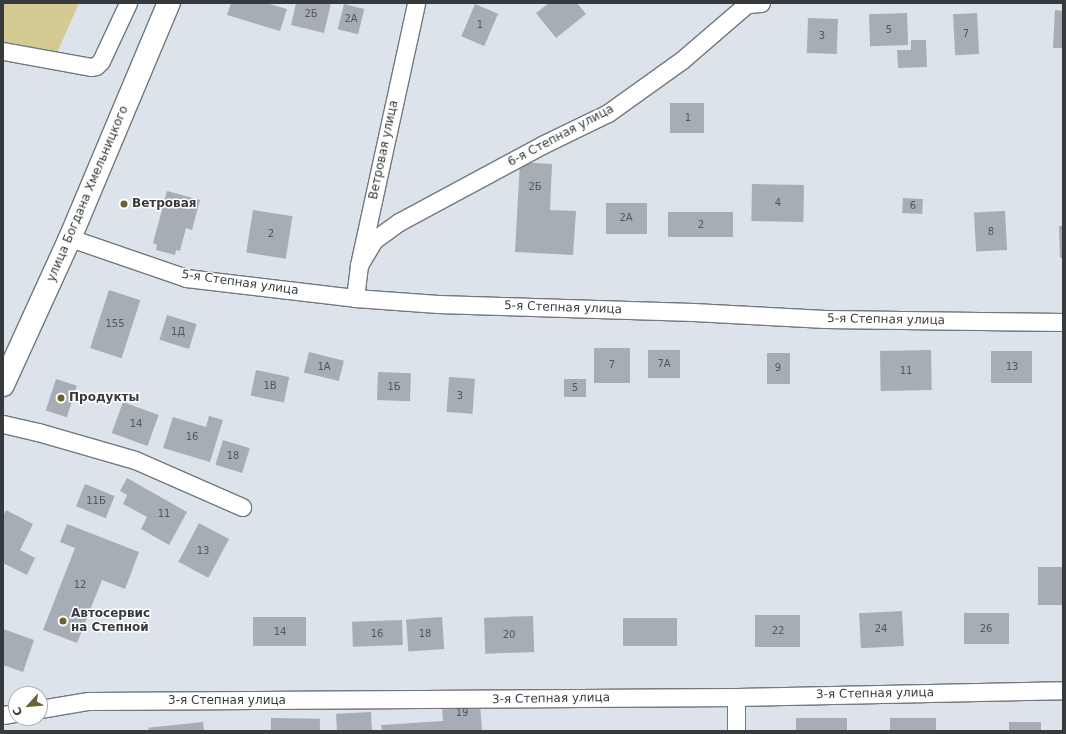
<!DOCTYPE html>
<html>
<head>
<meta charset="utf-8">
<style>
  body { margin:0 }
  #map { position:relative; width:1066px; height:734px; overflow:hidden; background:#dce3eb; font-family:"DejaVu Sans",sans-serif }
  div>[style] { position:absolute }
  .green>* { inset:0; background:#d3cb92 }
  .building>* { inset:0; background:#a7adb4; transform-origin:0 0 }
  .roads { filter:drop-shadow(1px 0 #72787f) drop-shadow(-1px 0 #72787f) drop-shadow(0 1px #72787f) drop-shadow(0 -1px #72787f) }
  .street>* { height:17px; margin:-8.5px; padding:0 8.5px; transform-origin:8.5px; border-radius:8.5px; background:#fff }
  .secondary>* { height:22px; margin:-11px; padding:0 11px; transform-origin:11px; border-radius:11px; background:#fff }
  .dots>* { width:11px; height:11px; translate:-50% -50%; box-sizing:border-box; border:2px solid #fff; border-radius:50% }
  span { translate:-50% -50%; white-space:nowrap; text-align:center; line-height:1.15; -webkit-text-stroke:3px #fff; paint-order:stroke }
  .number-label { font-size:10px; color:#53575b }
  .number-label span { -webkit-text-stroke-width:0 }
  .street-label { font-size:12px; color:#373a3d }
  .poi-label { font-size:12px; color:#373a3d; font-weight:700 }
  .left { translate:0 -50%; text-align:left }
  .frame { position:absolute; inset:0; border:4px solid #373a3d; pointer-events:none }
  .north { position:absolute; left:8px; top:686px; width:40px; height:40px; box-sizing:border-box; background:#fff; border:1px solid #afb0b1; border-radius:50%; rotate:243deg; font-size:11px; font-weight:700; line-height:16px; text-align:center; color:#373a3d }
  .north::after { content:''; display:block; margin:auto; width:14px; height:18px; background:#6a622f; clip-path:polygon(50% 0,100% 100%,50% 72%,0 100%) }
</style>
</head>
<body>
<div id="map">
  <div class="green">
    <div style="clip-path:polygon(3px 3px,79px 3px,56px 55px,3px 56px)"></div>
  </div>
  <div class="building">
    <div style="clip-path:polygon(231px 3px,266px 3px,287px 9px,280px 31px,227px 15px)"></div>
    <div style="clip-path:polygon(296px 3px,331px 3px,324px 33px,291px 25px)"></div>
    <div style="clip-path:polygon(549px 3px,577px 3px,586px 14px,556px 38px,536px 13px)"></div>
    <div style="left:344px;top:4px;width:21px;height:26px;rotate:14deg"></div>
    <div style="left:475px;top:4px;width:25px;height:35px;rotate:23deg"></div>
    <div style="clip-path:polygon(1055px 10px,1063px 11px,1063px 48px,1053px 48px)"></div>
    <div style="left:907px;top:13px;width:32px;height:38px;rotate:88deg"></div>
    <div style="left:977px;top:13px;width:41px;height:24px;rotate:87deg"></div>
    <div style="left:808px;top:18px;width:30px;height:35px;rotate:2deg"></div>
    <div style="clip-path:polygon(911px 40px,926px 40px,927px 67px,898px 68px,897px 50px,911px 50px)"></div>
    <div style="left:670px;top:103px;width:34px;height:30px"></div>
    <div style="clip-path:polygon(520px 162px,552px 164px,550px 210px,576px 211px,573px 255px,515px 252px)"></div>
    <div style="left:752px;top:184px;width:52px;height:37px;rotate:1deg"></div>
    <div style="clip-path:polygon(167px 191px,200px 200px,192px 230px,186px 228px,180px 251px,176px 250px,175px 255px,156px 250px,157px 245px,153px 243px)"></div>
    <div style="left:903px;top:198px;width:20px;height:15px;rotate:3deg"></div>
    <div style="left:606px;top:203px;width:41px;height:31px"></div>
    <div style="left:253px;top:210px;width:40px;height:43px;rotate:9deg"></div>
    <div style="left:1005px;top:211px;width:39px;height:31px;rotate:87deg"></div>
    <div style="left:733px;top:212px;width:25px;height:65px;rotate:90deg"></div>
    <div style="clip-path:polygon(1059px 226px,1063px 226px,1063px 258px,1060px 258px)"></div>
    <div style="left:109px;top:290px;width:33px;height:61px;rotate:18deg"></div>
    <div style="left:167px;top:315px;width:31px;height:26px;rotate:17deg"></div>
    <div style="left:594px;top:348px;width:36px;height:35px"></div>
    <div style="left:648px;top:350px;width:32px;height:28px"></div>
    <div style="left:931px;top:350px;width:40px;height:51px;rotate:89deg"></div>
    <div style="left:1032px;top:351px;width:32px;height:41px;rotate:90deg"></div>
    <div style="left:309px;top:352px;width:36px;height:21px;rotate:14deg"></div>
    <div style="left:767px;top:353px;width:23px;height:31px"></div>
    <div style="left:256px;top:370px;width:34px;height:26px;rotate:12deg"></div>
    <div style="left:378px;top:372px;width:33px;height:28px;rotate:2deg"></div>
    <div style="left:449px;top:377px;width:26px;height:35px;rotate:4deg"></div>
    <div style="left:56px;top:379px;width:22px;height:33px;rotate:18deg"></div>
    <div style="left:586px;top:379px;width:18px;height:22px;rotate:90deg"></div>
    <div style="left:123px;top:402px;width:38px;height:33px;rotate:20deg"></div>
    <div style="clip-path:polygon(209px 416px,223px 420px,210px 462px,163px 448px,173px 417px,206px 427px)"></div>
    <div style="left:223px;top:440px;width:28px;height:26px;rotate:17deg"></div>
    <div style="clip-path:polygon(127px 478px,187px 512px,169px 545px,141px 529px,147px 517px,123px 504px,127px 495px,120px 491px)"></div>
    <div style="left:85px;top:484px;width:32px;height:24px;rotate:22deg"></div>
    <div style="clip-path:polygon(6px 510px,33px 524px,20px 550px,35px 558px,27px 575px,3px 563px,3px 517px)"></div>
    <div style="left:199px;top:523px;width:34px;height:44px;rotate:28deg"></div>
    <div style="clip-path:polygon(67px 524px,139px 552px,125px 589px,102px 580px,77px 643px,43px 630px,75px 548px,60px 542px)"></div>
    <div style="left:1038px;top:567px;width:25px;height:38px"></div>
    <div style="left:902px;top:611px;width:35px;height:43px;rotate:87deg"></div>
    <div style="left:964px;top:613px;width:45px;height:31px"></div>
    <div style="left:755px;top:615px;width:45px;height:32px"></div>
    <div style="left:533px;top:616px;width:36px;height:49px;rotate:88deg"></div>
    <div style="left:306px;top:617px;width:29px;height:53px;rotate:90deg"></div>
    <div style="left:442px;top:617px;width:32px;height:36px;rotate:86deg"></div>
    <div style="left:623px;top:618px;width:54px;height:28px"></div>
    <div style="left:402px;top:620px;width:25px;height:50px;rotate:88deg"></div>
    <div style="clip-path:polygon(3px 629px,34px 640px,23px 672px,3px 665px)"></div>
    <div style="clip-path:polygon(480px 703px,482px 731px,382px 731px,381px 725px,443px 721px,442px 705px)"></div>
    <div style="left:371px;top:712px;width:19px;height:35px;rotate:87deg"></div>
    <div style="left:271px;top:718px;width:49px;height:13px;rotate:1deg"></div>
    <div style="left:847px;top:718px;width:13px;height:51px;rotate:90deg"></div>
    <div style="left:936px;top:718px;width:13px;height:46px;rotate:90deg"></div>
    <div style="left:203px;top:722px;width:9px;height:55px;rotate:84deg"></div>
    <div style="left:1041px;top:722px;width:9px;height:32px;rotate:90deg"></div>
  </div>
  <div class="roads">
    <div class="street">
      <div style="left:3px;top:51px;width:89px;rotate:10.3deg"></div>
      <div style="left:91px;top:67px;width:5px;rotate:-11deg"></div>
      <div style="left:96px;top:66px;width:7px;rotate:-45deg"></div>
      <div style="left:101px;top:61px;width:64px;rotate:-65deg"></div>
      <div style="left:70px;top:238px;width:123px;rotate:19deg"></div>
      <div style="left:186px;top:278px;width:170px;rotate:6.7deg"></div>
      <div style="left:355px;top:298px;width:83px;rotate:4.1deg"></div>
      <div style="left:438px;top:304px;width:255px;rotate:1.8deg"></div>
      <div style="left:693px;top:312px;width:132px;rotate:3deg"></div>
      <div style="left:825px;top:319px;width:238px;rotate:0.7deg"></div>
      <div style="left:359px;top:265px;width:29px;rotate:-59deg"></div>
      <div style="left:374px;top:240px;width:31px;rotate:-36deg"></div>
      <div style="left:399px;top:222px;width:162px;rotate:-28.3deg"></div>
      <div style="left:542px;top:145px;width:73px;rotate:-25.9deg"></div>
      <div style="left:608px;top:113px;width:91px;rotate:-35.6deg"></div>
      <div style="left:682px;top:60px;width:86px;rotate:-40.7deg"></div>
      <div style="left:747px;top:4px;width:14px;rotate:-4deg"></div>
      <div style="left:355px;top:298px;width:33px;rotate:-83deg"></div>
      <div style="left:359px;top:265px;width:268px;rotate:-77.7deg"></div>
      <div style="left:3px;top:424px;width:36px;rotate:13deg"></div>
      <div style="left:38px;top:432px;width:101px;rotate:16.1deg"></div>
      <div style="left:135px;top:460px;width:117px;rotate:23.7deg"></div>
      <div style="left:736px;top:697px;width:34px;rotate:90deg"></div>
      <div style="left:40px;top:709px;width:49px;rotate:-9.5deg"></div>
      <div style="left:88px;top:701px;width:648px;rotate:-0.35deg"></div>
      <div style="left:736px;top:697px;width:327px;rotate:-1.2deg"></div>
      <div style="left:3px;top:715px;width:13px;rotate:-9deg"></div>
    </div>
    <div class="secondary">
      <div style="left:3px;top:385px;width:162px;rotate:-65.5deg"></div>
      <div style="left:70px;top:238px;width:255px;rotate:-67.2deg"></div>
    </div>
  </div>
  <div class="dots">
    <div style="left:124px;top:204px;background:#6a622f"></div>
    <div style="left:61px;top:398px;background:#6a622f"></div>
    <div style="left:63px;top:621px;background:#6a622f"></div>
  </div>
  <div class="number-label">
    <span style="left:311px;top:14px">2Б</span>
    <span style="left:351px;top:19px">2А</span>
    <span style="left:480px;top:25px">1</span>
    <span style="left:889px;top:30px">5</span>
    <span style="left:966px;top:34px">7</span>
    <span style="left:822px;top:36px">3</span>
    <span style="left:688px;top:118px">1</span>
    <span style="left:535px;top:187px">2Б</span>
    <span style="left:778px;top:203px">4</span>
    <span style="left:913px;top:206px">6</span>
    <span style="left:626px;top:218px">2А</span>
    <span style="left:701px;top:225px">2</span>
    <span style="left:991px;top:232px">8</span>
    <span style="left:271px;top:234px">2</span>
    <span style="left:115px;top:324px">155</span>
    <span style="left:178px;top:332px">1Д</span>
    <span style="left:664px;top:364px">7А</span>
    <span style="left:612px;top:365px">7</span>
    <span style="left:324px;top:367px">1А</span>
    <span style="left:1012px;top:367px">13</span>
    <span style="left:778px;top:368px">9</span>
    <span style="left:906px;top:371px">11</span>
    <span style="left:270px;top:386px">1В</span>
    <span style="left:394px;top:387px">1Б</span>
    <span style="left:575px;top:388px">5</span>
    <span style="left:460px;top:396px">3</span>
    <span style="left:136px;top:424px">14</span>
    <span style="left:192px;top:437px">16</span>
    <span style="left:233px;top:456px">18</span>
    <span style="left:96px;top:501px">11Б</span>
    <span style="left:164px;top:514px">11</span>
    <span style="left:203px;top:551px">13</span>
    <span style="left:80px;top:585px">12</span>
    <span style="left:881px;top:629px">24</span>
    <span style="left:986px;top:629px">26</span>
    <span style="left:778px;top:631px">22</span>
    <span style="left:280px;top:632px">14</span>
    <span style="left:377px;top:634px">16</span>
    <span style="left:425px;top:634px">18</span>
    <span style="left:509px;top:635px">20</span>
    <span style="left:462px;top:713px">19</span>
  </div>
  <div class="street-label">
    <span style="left:561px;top:136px;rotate:-28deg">6-я Степная улица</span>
    <span style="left:384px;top:150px;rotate:-78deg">Ветровая улица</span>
    <span style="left:88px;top:194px;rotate:-67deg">улица Богдана Хмельницкого</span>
    <span style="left:240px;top:283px;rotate:8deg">5-я Степная улица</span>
    <span style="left:563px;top:308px;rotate:2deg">5-я Степная улица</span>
    <span style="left:886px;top:320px;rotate:1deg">5-я Степная улица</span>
    <span style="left:875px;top:694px;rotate:-1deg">3-я Степная улица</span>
    <span style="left:551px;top:699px;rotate:-1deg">3-я Степная улица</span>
    <span style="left:227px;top:701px">3-я Степная улица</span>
  </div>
  <div class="poi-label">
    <span class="left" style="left:132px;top:204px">Ветровая</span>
    <span class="left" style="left:69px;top:398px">Продукты</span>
    <span class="left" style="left:71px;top:621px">Автосервис<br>на Степной</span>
  </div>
  <div class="frame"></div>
  <div class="north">С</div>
</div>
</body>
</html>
